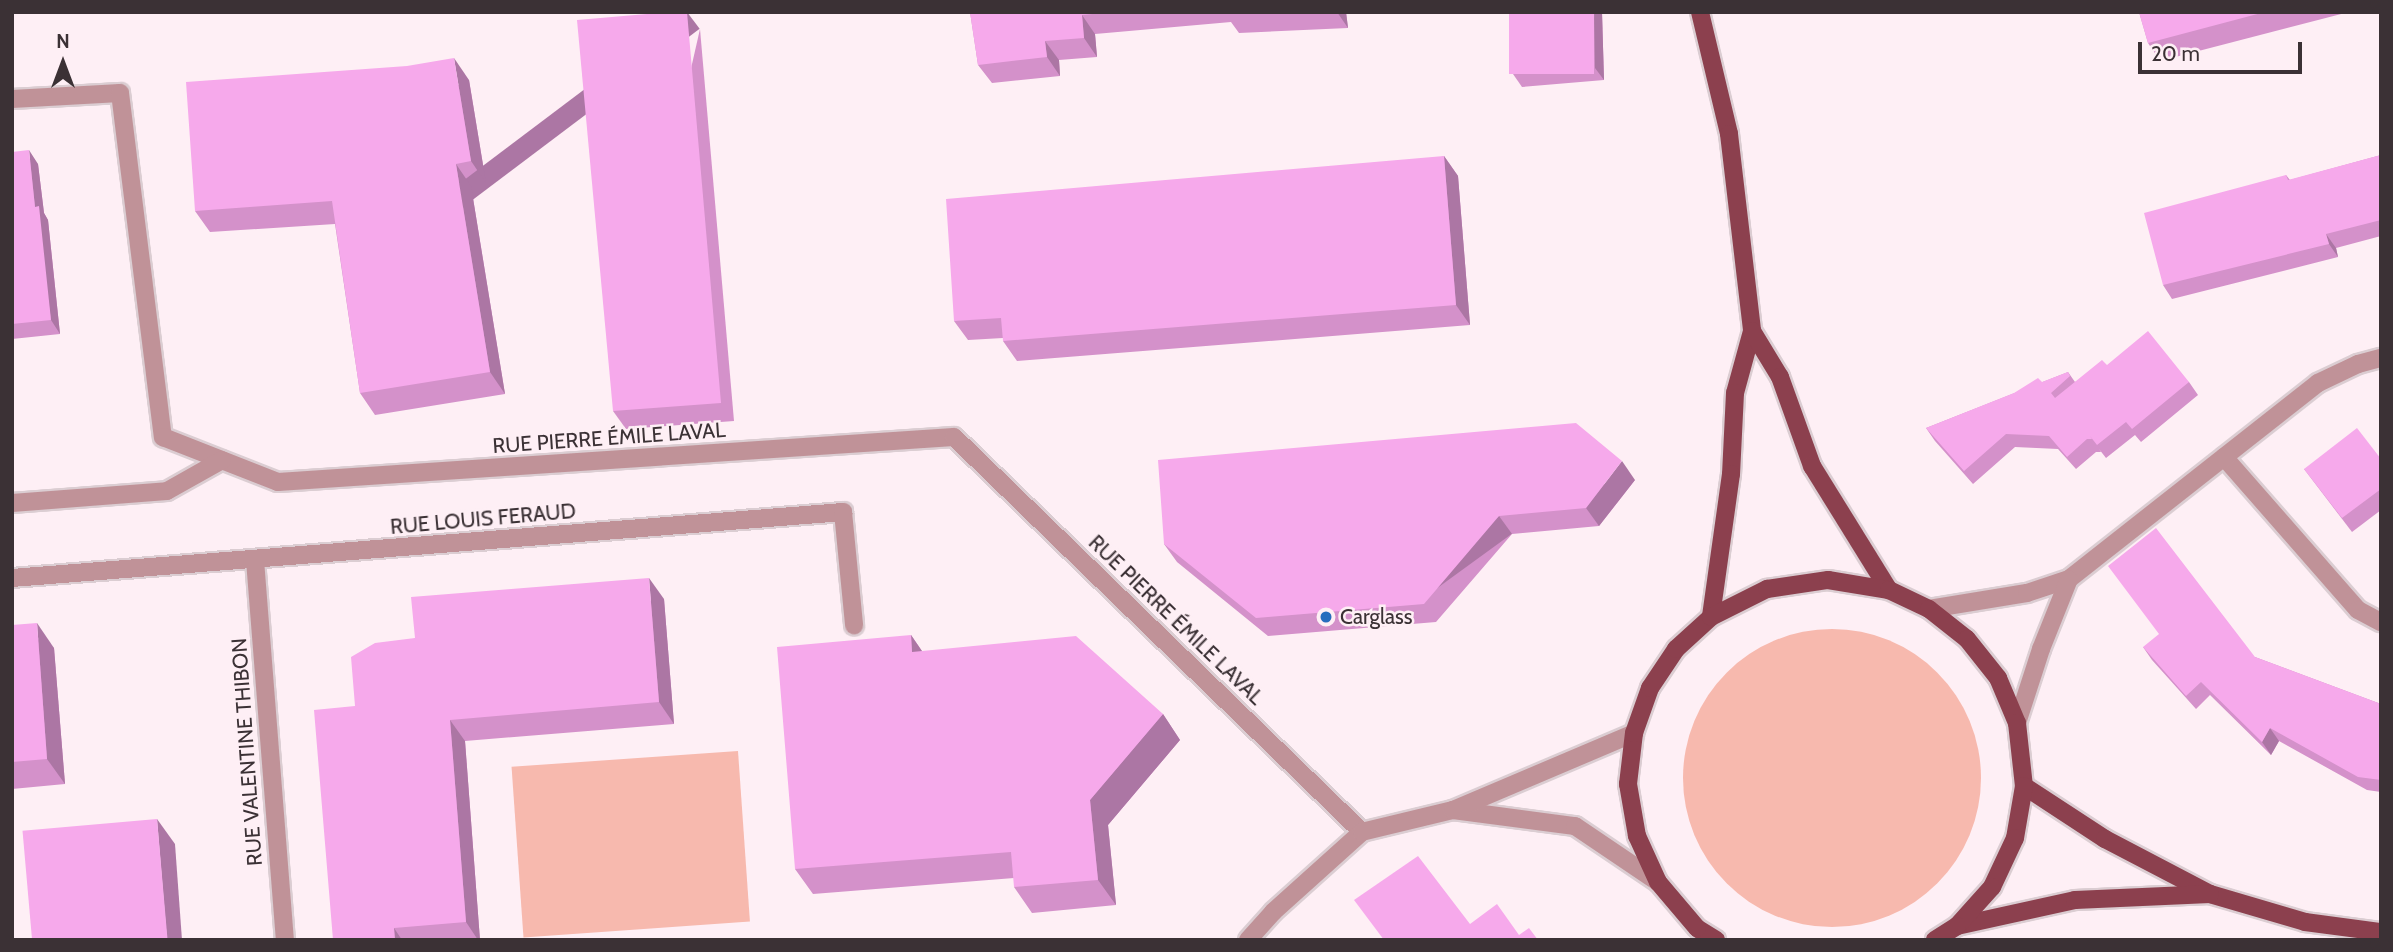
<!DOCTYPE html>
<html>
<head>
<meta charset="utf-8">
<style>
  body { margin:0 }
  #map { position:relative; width:2393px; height:952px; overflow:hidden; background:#feeff5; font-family:Cabin,sans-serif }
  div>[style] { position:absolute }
  .green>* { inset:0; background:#f7b9ae; transform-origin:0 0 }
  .round { border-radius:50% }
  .roads { filter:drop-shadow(2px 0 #dbcdd2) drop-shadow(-2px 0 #dbcdd2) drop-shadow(0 2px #dbcdd2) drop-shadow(0 -2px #dbcdd2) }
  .minor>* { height:18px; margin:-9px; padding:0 9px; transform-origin:9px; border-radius:9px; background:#c09298 }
  .major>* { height:18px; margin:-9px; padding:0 9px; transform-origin:9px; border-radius:9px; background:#8c404e }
  .wall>* { inset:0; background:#d491ca }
  .shaded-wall>* { inset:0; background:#ac76a4; transform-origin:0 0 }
  .building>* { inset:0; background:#f6a9eb; transform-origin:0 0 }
  .dots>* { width:19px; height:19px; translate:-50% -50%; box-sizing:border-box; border:4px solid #feeff5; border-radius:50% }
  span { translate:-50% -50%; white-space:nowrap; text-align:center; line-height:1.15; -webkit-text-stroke:5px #feeff5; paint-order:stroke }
  .street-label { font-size:21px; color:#3b3135 }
  .poi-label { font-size:21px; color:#3b3135 }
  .left { translate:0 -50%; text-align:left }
  .frame { position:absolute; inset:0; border:14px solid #3b3135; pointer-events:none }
  .north { position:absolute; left:28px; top:28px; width:70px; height:70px; -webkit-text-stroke:5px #feeff5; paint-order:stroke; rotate:0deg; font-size:19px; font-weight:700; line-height:28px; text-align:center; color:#3b3135 }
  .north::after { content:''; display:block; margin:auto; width:24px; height:32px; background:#3b3135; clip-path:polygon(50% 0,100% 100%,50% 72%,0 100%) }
  .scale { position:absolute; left:2138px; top:42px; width:164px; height:32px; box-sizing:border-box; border:4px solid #3b3135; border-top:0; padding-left:9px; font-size:21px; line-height:24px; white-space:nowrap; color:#3b3135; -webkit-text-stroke:5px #feeff5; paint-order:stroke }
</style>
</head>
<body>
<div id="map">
  <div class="green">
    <div class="round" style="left:1683px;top:629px;width:298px;height:298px"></div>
    <div style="left:738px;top:751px;width:171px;height:227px;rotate:86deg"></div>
  </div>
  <div class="roads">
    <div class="minor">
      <div style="left:12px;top:99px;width:108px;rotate:-3.2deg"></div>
      <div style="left:120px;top:93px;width:347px;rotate:82.9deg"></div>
      <div style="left:163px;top:437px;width:123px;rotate:21.4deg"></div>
      <div style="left:278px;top:482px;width:677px;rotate:-3.81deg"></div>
      <div style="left:954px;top:437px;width:568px;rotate:44.07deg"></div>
      <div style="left:2224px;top:457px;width:203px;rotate:48.8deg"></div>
      <div style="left:2358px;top:610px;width:26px;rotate:28deg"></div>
      <div style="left:12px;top:503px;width:155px;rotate:-4.4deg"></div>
      <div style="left:167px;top:491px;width:63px;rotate:-29.4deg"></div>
      <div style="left:255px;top:560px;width:381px;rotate:85.5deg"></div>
      <div style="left:12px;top:578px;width:834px;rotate:-4.54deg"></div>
      <div style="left:843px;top:512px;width:114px;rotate:84.4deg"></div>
      <div style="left:1929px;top:609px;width:99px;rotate:-9.3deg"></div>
      <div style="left:2027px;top:593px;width:44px;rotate:-18.4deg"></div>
      <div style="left:2069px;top:579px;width:317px;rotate:-38.2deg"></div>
      <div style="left:2318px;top:383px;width:44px;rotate:-25.4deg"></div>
      <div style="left:2358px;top:364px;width:24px;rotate:-15deg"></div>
      <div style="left:2017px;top:723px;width:78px;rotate:-72deg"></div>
      <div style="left:2041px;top:649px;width:75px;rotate:-68.2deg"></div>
      <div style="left:1453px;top:810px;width:123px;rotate:7.5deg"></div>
      <div style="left:1575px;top:826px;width:100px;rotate:34deg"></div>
      <div style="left:1248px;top:940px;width:38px;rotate:-48deg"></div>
      <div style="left:1273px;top:912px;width:120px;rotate:-42deg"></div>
      <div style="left:1362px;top:832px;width:94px;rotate:-13.6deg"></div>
      <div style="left:1453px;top:810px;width:197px;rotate:-23deg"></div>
    </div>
    <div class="major">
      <div style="left:1700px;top:12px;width:125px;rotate:76.6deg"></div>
      <div style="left:1729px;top:134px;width:198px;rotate:83.3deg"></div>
      <div style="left:1752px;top:331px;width:64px;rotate:105.3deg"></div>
      <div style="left:1735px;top:393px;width:81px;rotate:92.8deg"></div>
      <div style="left:1731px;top:474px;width:144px;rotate:98deg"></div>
      <div style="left:1752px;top:331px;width:54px;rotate:58.7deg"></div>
      <div style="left:1780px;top:377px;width:95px;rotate:70.2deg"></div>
      <div style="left:1812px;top:466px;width:146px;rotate:58.2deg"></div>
      <div style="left:2024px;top:786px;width:97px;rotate:33.2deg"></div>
      <div style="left:2105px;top:839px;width:119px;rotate:27.6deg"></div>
      <div style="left:2210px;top:894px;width:99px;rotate:16.4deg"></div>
      <div style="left:2305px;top:922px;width:77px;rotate:7.5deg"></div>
      <div style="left:1957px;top:926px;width:121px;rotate:-12.4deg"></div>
      <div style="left:2075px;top:900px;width:135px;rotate:-2.5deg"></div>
      <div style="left:1716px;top:940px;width:22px;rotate:-148deg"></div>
      <div style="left:1697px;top:928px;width:60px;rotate:-130.3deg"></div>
      <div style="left:1658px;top:882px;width:51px;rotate:-114.5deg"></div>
      <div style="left:1637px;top:836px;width:53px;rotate:-99.8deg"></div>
      <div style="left:1628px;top:784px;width:51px;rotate:-83.3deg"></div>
      <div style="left:1634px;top:733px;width:48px;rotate:-70.4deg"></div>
      <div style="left:1650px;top:688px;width:47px;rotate:-56.3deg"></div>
      <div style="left:1676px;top:649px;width:47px;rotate:-42.4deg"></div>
      <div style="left:1711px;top:617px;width:63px;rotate:-26.6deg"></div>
      <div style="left:1767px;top:589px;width:62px;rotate:-8.4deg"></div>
      <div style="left:1828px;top:580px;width:62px;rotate:9.3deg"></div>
      <div style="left:1889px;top:590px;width:44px;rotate:25.4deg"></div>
      <div style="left:1929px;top:609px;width:48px;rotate:38.3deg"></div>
      <div style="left:1967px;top:639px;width:50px;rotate:51.5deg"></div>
      <div style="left:1998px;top:678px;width:49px;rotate:67.1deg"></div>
      <div style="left:2017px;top:723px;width:63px;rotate:83.7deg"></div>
      <div style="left:2024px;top:786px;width:53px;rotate:99.8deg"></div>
      <div style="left:2015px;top:838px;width:54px;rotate:115.1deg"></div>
      <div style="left:1992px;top:887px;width:52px;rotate:131.9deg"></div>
      <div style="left:1957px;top:926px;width:26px;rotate:148deg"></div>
    </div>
  </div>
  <div class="wall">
    <div style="clip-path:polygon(970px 12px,1346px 12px,1348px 28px,1239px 33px,1231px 22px,1095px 34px,1097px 57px,1059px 60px,1060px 76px,992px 83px,978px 65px)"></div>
    <div style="clip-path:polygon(1602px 12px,1604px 80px,1522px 87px,1513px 74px)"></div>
    <div style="clip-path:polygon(2139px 12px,2349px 12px,2160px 61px,2148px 43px)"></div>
    <div style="clip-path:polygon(700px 29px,734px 421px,626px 429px,613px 411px)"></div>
    <div style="clip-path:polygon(469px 80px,486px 183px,471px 186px,505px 394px,375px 415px,360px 393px,335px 224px,210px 232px,195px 211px)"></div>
    <div style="clip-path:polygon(12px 152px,38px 164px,44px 213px,48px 220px,60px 334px,12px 339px)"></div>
    <div style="clip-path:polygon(2381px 155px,2381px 236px,2336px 248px,2338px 257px,2172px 299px,2163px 285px,2286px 175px,2290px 180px)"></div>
    <div style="clip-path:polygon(1444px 156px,1458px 176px,1470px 325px,1017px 361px,1003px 341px,1003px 338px,968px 340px,954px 321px)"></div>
    <div style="clip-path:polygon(2107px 365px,2189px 382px,2198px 395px,2141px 442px,2135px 435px,2106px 458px,2099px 449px,2101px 452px,2096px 452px,2076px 469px,2058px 449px,2015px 447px,1973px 484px,1935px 441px,1926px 428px,2068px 372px,2075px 382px)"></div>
    <div style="clip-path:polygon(2381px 459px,2381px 510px,2352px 532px,2304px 469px)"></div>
    <div style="clip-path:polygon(1635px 480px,1599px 526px,1512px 534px,1436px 622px,1268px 636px,1177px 562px,1164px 544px)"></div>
    <div style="clip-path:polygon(664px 599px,674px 724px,465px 741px,480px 940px,333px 940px,355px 706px,415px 638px)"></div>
    <div style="clip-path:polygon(12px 625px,54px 648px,65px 784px,12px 789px)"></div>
    <div style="clip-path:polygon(911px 635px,922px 651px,1163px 714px,1180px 740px,1108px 825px,1116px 905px,1032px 913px,1014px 887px,1014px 878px,813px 894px,795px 869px)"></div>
    <div style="clip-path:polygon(2143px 647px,2255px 657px,2381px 704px,2381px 792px,2367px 790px,2279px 741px,2271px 755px,2210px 695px,2196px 709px,2152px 660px)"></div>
  </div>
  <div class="shaded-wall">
    <div style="left:687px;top:12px;width:21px;height:392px;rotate:53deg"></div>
    <div style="clip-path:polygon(1337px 12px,1346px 12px,1348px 28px)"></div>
    <div style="clip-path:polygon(1594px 12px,1602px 12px,1604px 80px,1595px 68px)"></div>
    <div style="clip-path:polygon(1082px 15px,1095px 34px,1097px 57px,1084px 38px)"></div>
    <div style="clip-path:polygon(1045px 41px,1059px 60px,1060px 76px,1047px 57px)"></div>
    <div style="clip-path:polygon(454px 58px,469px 80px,486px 183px,471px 161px)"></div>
    <div style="clip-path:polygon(29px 150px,38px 164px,44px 213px,48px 220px,60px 334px,51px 320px,35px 207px)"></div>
    <div style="clip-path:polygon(1444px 156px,1458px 176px,1470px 325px,1456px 305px)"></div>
    <div style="clip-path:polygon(456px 164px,471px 186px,505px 394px,490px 372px)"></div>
    <div style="clip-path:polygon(2326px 234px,2336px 248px,2338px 257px,2329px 244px)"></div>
    <div style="clip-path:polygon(1622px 461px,1635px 480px,1599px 526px,1586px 508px)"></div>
    <div style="left:1499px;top:516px;width:22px;height:116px;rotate:54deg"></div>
    <div style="clip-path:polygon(649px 578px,664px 599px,674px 724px,659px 702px)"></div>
    <div style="clip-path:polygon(37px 623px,54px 648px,65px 784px,47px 759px)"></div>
    <div style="clip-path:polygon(911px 635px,928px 660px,912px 652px)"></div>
    <div style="clip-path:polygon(1163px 714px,1180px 740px,1108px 825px,1116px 905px,1098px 880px,1090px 800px)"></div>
    <div style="clip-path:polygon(450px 720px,465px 741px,480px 940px,478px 940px,466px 922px)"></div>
    <div style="clip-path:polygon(2270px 728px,2279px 741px,2271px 755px,2262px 742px)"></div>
    <div style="clip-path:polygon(157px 819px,175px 844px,182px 940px,167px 940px)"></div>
    <div style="clip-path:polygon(394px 928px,402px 940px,395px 940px)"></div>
  </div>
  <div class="building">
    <div style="clip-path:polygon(670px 12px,687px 12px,721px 403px,613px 411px,577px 20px)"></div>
    <div style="clip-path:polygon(970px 12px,1113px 12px,1082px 15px,1084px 38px,1045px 41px,1047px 57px,978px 65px)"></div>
    <div style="clip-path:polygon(1225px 12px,1265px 12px,1225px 14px)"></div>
    <div style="left:1509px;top:12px;width:85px;height:62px"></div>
    <div style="clip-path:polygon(2139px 12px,2265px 12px,2148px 43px)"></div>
    <div style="clip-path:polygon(454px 58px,471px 161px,456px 164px,490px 372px,360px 393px,332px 201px,195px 211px,186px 82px,407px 66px)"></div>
    <div style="clip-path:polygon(29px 150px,35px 207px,39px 206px,51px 320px,12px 324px,12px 152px)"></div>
    <div style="clip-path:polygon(2381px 155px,2381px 220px,2326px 234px,2329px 244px,2163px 285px,2144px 213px,2286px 175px,2288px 180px)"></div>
    <div style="clip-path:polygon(1444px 156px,1456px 305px,1003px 341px,1001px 318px,954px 321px,946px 199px)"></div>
    <div style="clip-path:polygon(2148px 331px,2189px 382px,2132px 429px,2126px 422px,2097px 445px,2090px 436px,2092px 439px,2087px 439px,2067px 457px,2049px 436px,2006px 434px,1964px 471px,1926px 428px,2014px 393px,2038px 378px,2042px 382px,2068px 372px,2070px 376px,2051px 393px,2055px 398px,2102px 360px,2107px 365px)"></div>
    <div style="clip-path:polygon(1576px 423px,1622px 461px,1586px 508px,1499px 516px,1424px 604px,1256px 618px,1164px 544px,1158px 460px)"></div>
    <div style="clip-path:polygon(2357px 428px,2381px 459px,2381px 489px,2342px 518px,2304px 469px)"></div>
    <div style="clip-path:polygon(2156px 528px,2255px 657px,2381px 704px,2381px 780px,2358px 777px,2270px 728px,2262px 742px,2201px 682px,2186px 696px,2143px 647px,2159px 634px,2108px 566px)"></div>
    <div style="clip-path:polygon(649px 578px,659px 702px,450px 720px,466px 922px,394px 928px,395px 940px,333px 940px,314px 710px,355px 706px,351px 657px,375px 643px,415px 638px,411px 597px)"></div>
    <div style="clip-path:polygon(37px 623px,47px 759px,12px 762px,12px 625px)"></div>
    <div style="clip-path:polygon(911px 635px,912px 652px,1076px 636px,1163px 714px,1090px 800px,1098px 880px,1014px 887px,1011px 852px,795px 869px,777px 647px)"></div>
    <div style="left:157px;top:819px;width:121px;height:135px;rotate:85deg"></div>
    <div style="clip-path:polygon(1418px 856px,1470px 924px,1497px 904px,1519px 935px,1529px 928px,1538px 940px,1384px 940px,1354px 900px)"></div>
  </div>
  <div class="dots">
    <div style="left:1326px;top:617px;background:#276dbe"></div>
  </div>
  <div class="street-label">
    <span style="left:609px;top:438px;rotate:-4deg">RUE PIERRE ÉMILE LAVAL</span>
    <span style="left:483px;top:519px;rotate:-5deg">RUE LOUIS FERAUD</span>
    <span style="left:1176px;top:620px;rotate:44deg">RUE PIERRE ÉMILE LAVAL</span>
    <span style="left:247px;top:752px;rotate:-94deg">RUE VALENTINE THIBON</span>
  </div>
  <div class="poi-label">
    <span class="left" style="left:1340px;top:617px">Carglass</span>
  </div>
  <div class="frame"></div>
  <div class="north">N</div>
  <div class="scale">20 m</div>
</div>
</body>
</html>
